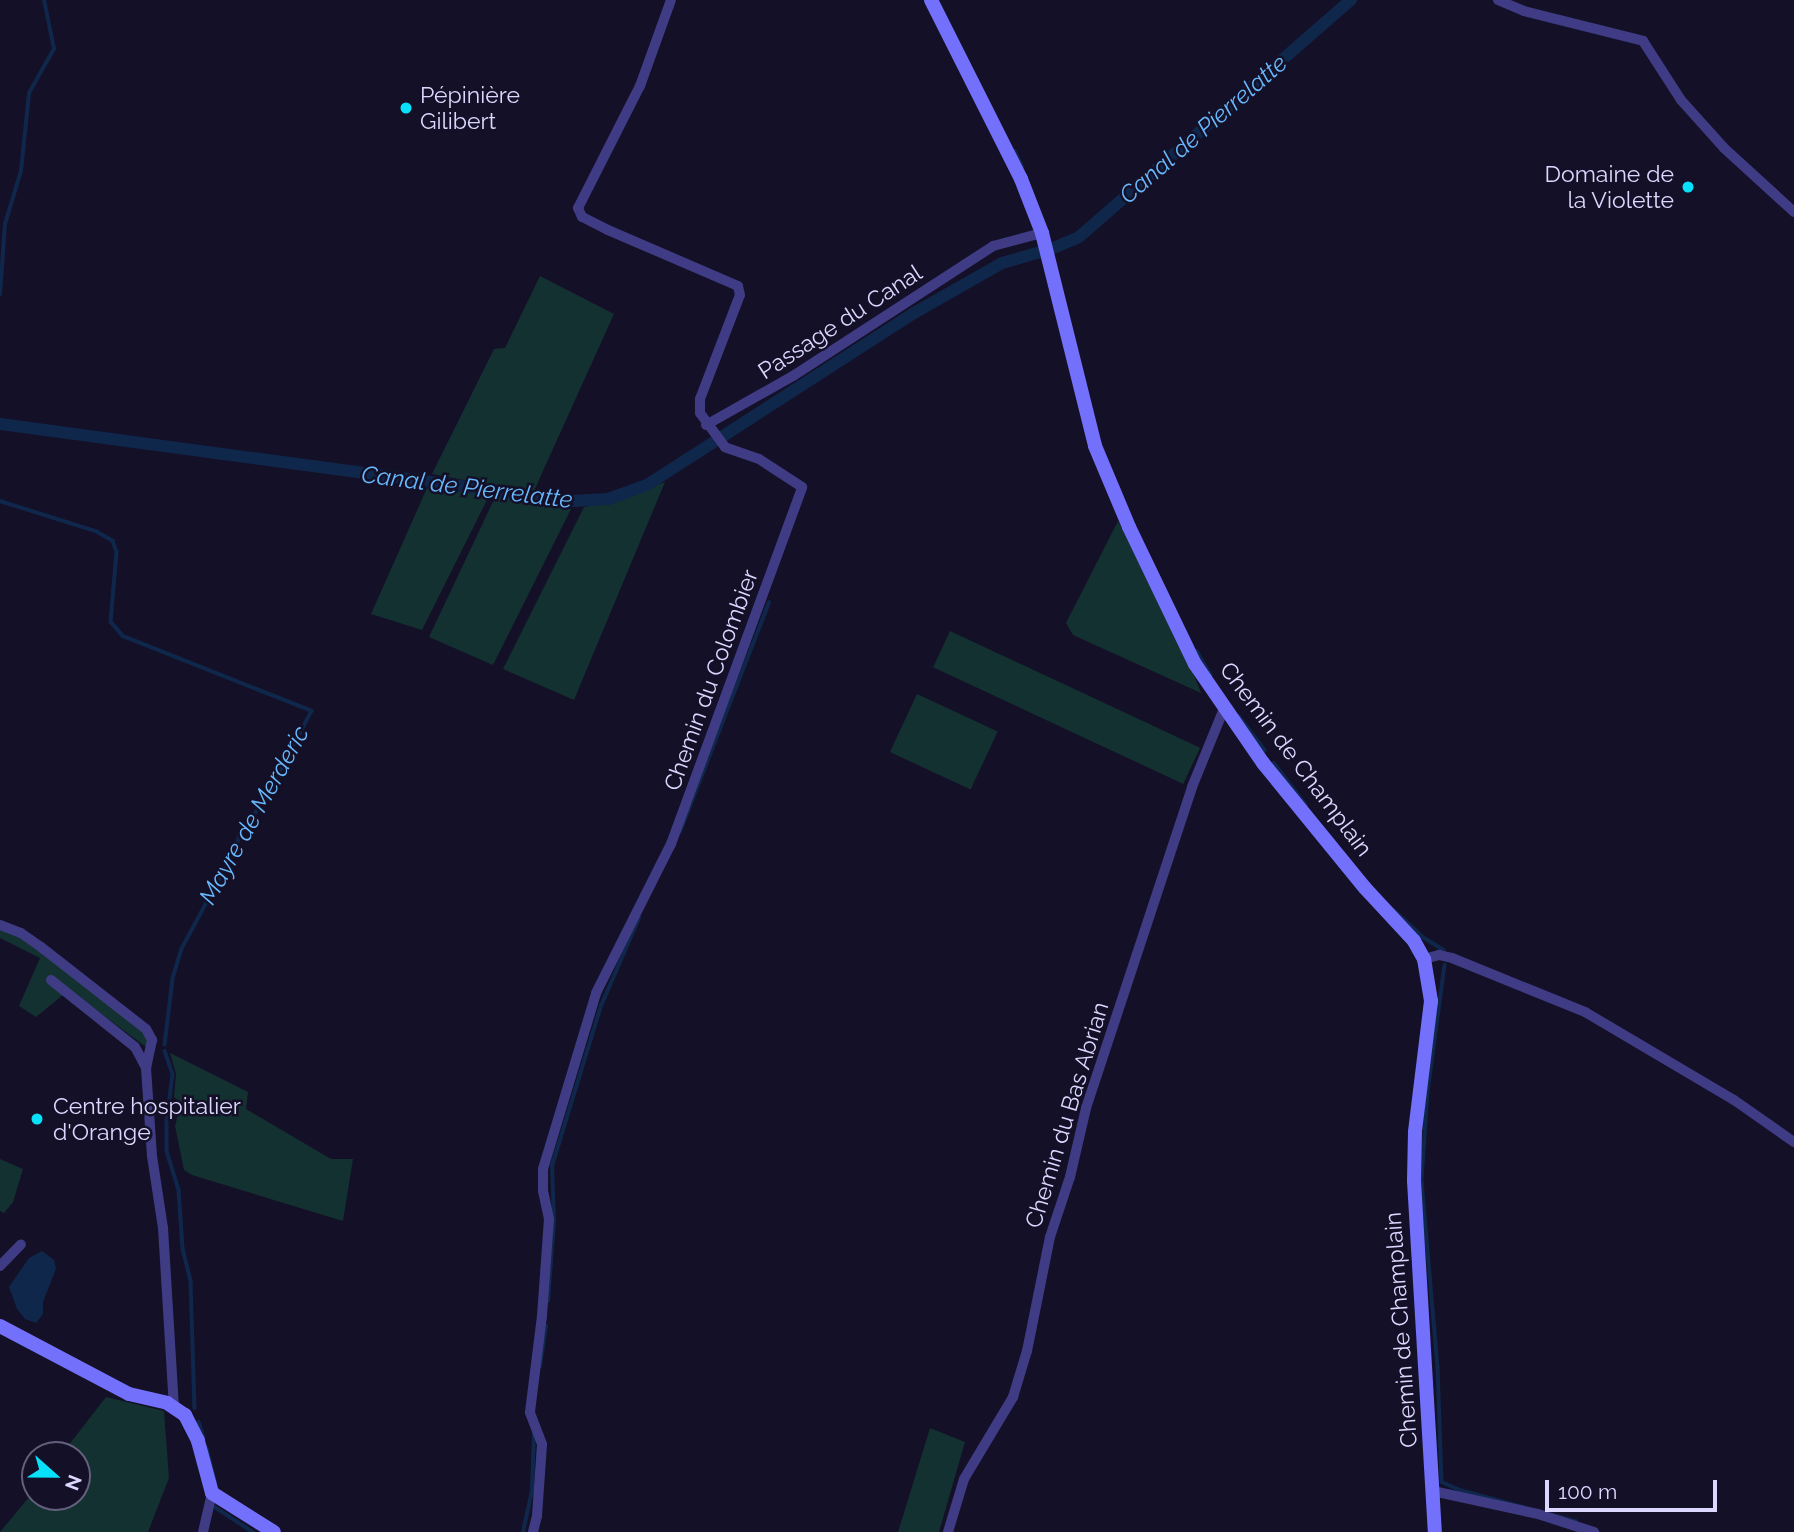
<!DOCTYPE html>
<html>
<head>
<meta charset="utf-8">
<style>
  body { margin:0 }
  #map { position:relative; width:1794px; height:1532px; overflow:hidden; background:#141027; font-family:Raleway,sans-serif }
  div>[style] { position:absolute }
  .green>* { inset:0; background:#133130; transform-origin:0 0 }
  .water>* { inset:0; background:#10274c }
  .stream>* { height:3.5px; margin:-1.75px; padding:0 1.75px; transform-origin:1.75px; border-radius:1.75px; background:#10274c }
  .canal>* { height:12px; margin:-6px; padding:0 6px; transform-origin:6px; border-radius:6px; background:#10274c }
  .street>* { height:10px; margin:-5px; padding:0 5px; transform-origin:5px; border-radius:5px; background:#3f3c85 }
  .secondary>* { height:14px; margin:-7px; padding:0 7px; transform-origin:7px; border-radius:7px; background:#7370fc }
  .dots>* { width:19px; height:19px; translate:-50% -50%; box-sizing:border-box; border:4px solid #141027; border-radius:50% }
  span { translate:-50% -50%; white-space:nowrap; text-align:center; line-height:1.15; -webkit-text-stroke:5px #141027; paint-order:stroke }
  .poi-label { font-size:23px; color:#dbd7fe }
  .left { translate:0 -50%; text-align:left }
  .right { translate:-100% -50%; text-align:right }
  .street-label { font-size:23px; color:#dbd7fe }
  .water-label { font-size:24px; color:#67b8fc; font-style:italic }
  .north { position:absolute; left:21px; top:1441px; width:70px; height:70px; box-sizing:border-box; background:#141027; border:2px solid #64607d; border-radius:50%; rotate:111deg; font-size:19px; font-weight:700; line-height:28px; text-align:center; color:#dbd7fe }
  .north::after { content:''; display:block; margin:auto; width:24px; height:32px; background:#07e2fa; clip-path:polygon(50% 0,100% 100%,50% 72%,0 100%) }
  .scale { position:absolute; left:1545px; top:1480px; width:172px; height:32px; box-sizing:border-box; border:4px solid #dbd7fe; border-top:0; padding-left:9px; font-size:21px; line-height:24px; white-space:nowrap; color:#dbd7fe; -webkit-text-stroke:5px #141027; paint-order:stroke }
</style>
</head>
<body>
<div id="map">
  <div class="green">
    <div style="clip-path:polygon(540px 276px,614px 314px,533px 493px,432px 474px,494px 349px,505px 348px)"></div>
    <div style="clip-path:polygon(665px 482px,574px 700px,503px 669px,584px 507px,611px 503px)"></div>
    <div style="clip-path:polygon(427px 488px,490px 494px,422px 630px,371px 614px)"></div>
    <div style="clip-path:polygon(498px 491px,571px 509px,493px 665px,429px 637px)"></div>
    <div style="clip-path:polygon(1118px 521px,1192px 670px,1201px 693px,1073px 635px,1066px 623px)"></div>
    <div style="left:950px;top:631px;width:276px;height:40px;rotate:25deg"></div>
    <div style="left:917px;top:694px;width:89px;height:64px;rotate:25deg"></div>
    <div style="clip-path:polygon(0 927px,20px 934px,144px 1031px,148px 1039px,146px 1047px,69px 990px,36px 1017px,19px 1006px,40px 958px,0 938px)"></div>
    <div style="clip-path:polygon(170px 1053px,248px 1092px,246px 1109px,331px 1159px,353px 1159px,343px 1221px,192px 1175px,184px 1170px,175px 1126px,181px 1103px,174px 1097px,176px 1074px)"></div>
    <div style="clip-path:polygon(0 1159px,23px 1169px,13px 1202px,4px 1213px,0 1211px)"></div>
    <div style="clip-path:polygon(106px 1397px,164px 1411px,169px 1478px,148px 1532px,0 1532px,35px 1490px,35px 1497px,77px 1497px,77px 1455px,61px 1455px)"></div>
    <div style="clip-path:polygon(930px 1428px,965px 1442px,939px 1532px,898px 1532px)"></div>
  </div>
  <div class="water">
    <div style="clip-path:polygon(42px 1251px,54px 1260px,56px 1269px,43px 1302px,43px 1314px,36px 1323px,25px 1319px,17px 1309px,9px 1287px,29px 1258px)"></div>
  </div>
  <div class="stream">
    <div style="left:1015px;top:151px;width:17px;rotate:65deg"></div>
    <div style="left:0;top:295px;width:71px;rotate:-86deg"></div>
    <div style="left:5px;top:224px;width:55px;rotate:-73.2deg"></div>
    <div style="left:21px;top:171px;width:78px;rotate:-84.1deg"></div>
    <div style="left:29px;top:93px;width:51px;rotate:-60.4deg"></div>
    <div style="left:54px;top:49px;width:50px;rotate:-101.5deg"></div>
    <div style="left:0;top:501px;width:101px;rotate:17.4deg"></div>
    <div style="left:96px;top:531px;width:20px;rotate:30deg"></div>
    <div style="left:113px;top:541px;width:12px;rotate:70deg"></div>
    <div style="left:117px;top:552px;width:70px;rotate:94.9deg"></div>
    <div style="left:111px;top:622px;width:18px;rotate:49deg"></div>
    <div style="left:123px;top:636px;width:203px;rotate:21.6deg"></div>
    <div style="left:312px;top:711px;width:97px;rotate:117.6deg"></div>
    <div style="left:267px;top:797px;width:47px;rotate:125.4deg"></div>
    <div style="left:240px;top:835px;width:15px;rotate:106deg"></div>
    <div style="left:236px;top:849px;width:114px;rotate:118.4deg"></div>
    <div style="left:182px;top:949px;width:31px;rotate:107deg"></div>
    <div style="left:173px;top:979px;width:66px;rotate:96.9deg"></div>
    <div style="left:1197px;top:651px;width:28px;rotate:60deg"></div>
    <div style="left:1239px;top:716px;width:43px;rotate:52.6deg"></div>
    <div style="left:1274px;top:763px;width:53px;rotate:52.7deg"></div>
    <div style="left:680px;top:832px;width:246px;rotate:-68.8deg"></div>
    <div style="left:1394px;top:910px;width:40px;rotate:43deg"></div>
    <div style="left:1423px;top:937px;width:25px;rotate:32deg"></div>
    <div style="left:1445px;top:965px;width:128px;rotate:97.6deg"></div>
    <div style="left:1428px;top:1092px;width:89px;rotate:93.9deg"></div>
    <div style="left:1422px;top:1181px;width:187px;rotate:85.1deg"></div>
    <div style="left:1438px;top:1367px;width:115px;rotate:88deg"></div>
    <div style="left:1442px;top:1482px;width:20px;rotate:24deg"></div>
    <div style="left:1460px;top:1490px;width:120px;rotate:15deg"></div>
    <div style="left:165px;top:1051px;width:24px;rotate:71deg"></div>
    <div style="left:173px;top:1074px;width:48px;rotate:97.1deg"></div>
    <div style="left:167px;top:1122px;width:29px;rotate:90deg"></div>
    <div style="left:167px;top:1151px;width:41px;rotate:72.9deg"></div>
    <div style="left:179px;top:1190px;width:59px;rotate:86.1deg"></div>
    <div style="left:183px;top:1249px;width:34px;rotate:76deg"></div>
    <div style="left:191px;top:1282px;width:126px;rotate:88.2deg"></div>
    <div style="left:548px;top:1301px;width:79px;rotate:-85.7deg"></div>
    <div style="left:554px;top:1222px;width:56px;rotate:-92deg"></div>
    <div style="left:552px;top:1166px;width:167px;rotate:-73deg"></div>
    <div style="left:601px;top:1006px;width:96px;rotate:-66.6deg"></div>
    <div style="left:540px;top:1367px;width:41px;rotate:-81.7deg"></div>
    <div style="left:199px;top:1422px;width:16px;rotate:72deg"></div>
    <div style="left:207px;top:1448px;width:37px;rotate:76deg"></div>
    <div style="left:215px;top:1507px;width:45px;rotate:33.3deg"></div>
    <div style="left:523px;top:1532px;width:42px;rotate:-77.6deg"></div>
    <div style="left:532px;top:1491px;width:57px;rotate:-88deg"></div>
  </div>
  <div class="canal">
    <div style="left:1051px;top:249px;width:30px;rotate:-23deg"></div>
    <div style="left:1079px;top:237px;width:361px;rotate:-41.1deg"></div>
    <div style="left:0;top:424px;width:502px;rotate:7.66deg"></div>
    <div style="left:498px;top:491px;width:58px;rotate:10.9deg"></div>
    <div style="left:555px;top:502px;width:53px;rotate:-3.2deg"></div>
    <div style="left:608px;top:499px;width:41px;rotate:-19.7deg"></div>
    <div style="left:647px;top:485px;width:318px;rotate:-32.8deg"></div>
    <div style="left:914px;top:313px;width:101px;rotate:-29.6deg"></div>
    <div style="left:1002px;top:263px;width:37px;rotate:-16deg"></div>
  </div>
  <div class="street">
    <div style="left:1498px;top:0;width:28px;rotate:23deg"></div>
    <div style="left:1524px;top:11px;width:123px;rotate:14.1deg"></div>
    <div style="left:1643px;top:41px;width:70px;rotate:57.2deg"></div>
    <div style="left:1681px;top:100px;width:64px;rotate:48.1deg"></div>
    <div style="left:1724px;top:148px;width:95px;rotate:42.4deg"></div>
    <div style="left:706px;top:425px;width:100px;rotate:-29.4deg"></div>
    <div style="left:793px;top:376px;width:239px;rotate:-33deg"></div>
    <div style="left:993px;top:246px;width:51px;rotate:-14.9deg"></div>
    <div style="left:0;top:925px;width:22px;rotate:21deg"></div>
    <div style="left:21px;top:933px;width:24px;rotate:35deg"></div>
    <div style="left:41px;top:947px;width:133px;rotate:38deg"></div>
    <div style="left:146px;top:1029px;width:13px;rotate:61deg"></div>
    <div style="left:152px;top:1040px;width:29px;rotate:102deg"></div>
    <div style="left:146px;top:1068px;width:88px;rotate:86.1deg"></div>
    <div style="left:152px;top:1156px;width:73px;rotate:81.3deg"></div>
    <div style="left:163px;top:1228px;width:180px;rotate:86.5deg"></div>
    <div style="left:1424px;top:959px;width:16px;rotate:-15deg"></div>
    <div style="left:1439px;top:955px;width:13px;rotate:13deg"></div>
    <div style="left:1452px;top:958px;width:144px;rotate:22.1deg"></div>
    <div style="left:1585px;top:1012px;width:173px;rotate:30.6deg"></div>
    <div style="left:1734px;top:1100px;width:73px;rotate:35deg"></div>
    <div style="left:51px;top:980px;width:107px;rotate:38.6deg"></div>
    <div style="left:135px;top:1047px;width:24px;rotate:62deg"></div>
    <div style="left:0;top:1266px;width:30px;rotate:-46deg"></div>
    <div style="left:1433px;top:1491px;width:107px;rotate:12.4deg"></div>
    <div style="left:1538px;top:1514px;width:59px;rotate:17.8deg"></div>
    <div style="left:203px;top:1532px;width:40px;rotate:-77deg"></div>
    <div style="left:533px;top:1532px;width:16px;rotate:-76deg"></div>
    <div style="left:537px;top:1516px;width:72px;rotate:-86deg"></div>
    <div style="left:542px;top:1444px;width:34px;rotate:-111deg"></div>
    <div style="left:530px;top:1412px;width:97px;rotate:-82.9deg"></div>
    <div style="left:542px;top:1316px;width:97px;rotate:-85.9deg"></div>
    <div style="left:549px;top:1219px;width:29px;rotate:-102deg"></div>
    <div style="left:543px;top:1191px;width:22px;rotate:-90deg"></div>
    <div style="left:543px;top:1169px;width:184px;rotate:-73.2deg"></div>
    <div style="left:596px;top:993px;width:167px;rotate:-63.3deg"></div>
    <div style="left:671px;top:844px;width:380px;rotate:-69.8deg"></div>
    <div style="left:802px;top:487px;width:51px;rotate:-146.9deg"></div>
    <div style="left:759px;top:459px;width:36px;rotate:-161deg"></div>
    <div style="left:725px;top:447px;width:42px;rotate:-126.3deg"></div>
    <div style="left:700px;top:413px;width:14px;rotate:-90deg"></div>
    <div style="left:700px;top:399px;width:111px;rotate:-69deg"></div>
    <div style="left:740px;top:295px;width:9px;rotate:-103deg"></div>
    <div style="left:738px;top:286px;width:142px;rotate:-156.7deg"></div>
    <div style="left:608px;top:230px;width:29px;rotate:-153deg"></div>
    <div style="left:582px;top:217px;width:10px;rotate:-114deg"></div>
    <div style="left:578px;top:208px;width:137px;rotate:-63.1deg"></div>
    <div style="left:640px;top:86px;width:91px;rotate:-70.2deg"></div>
    <div style="left:948px;top:1532px;width:55px;rotate:-73.2deg"></div>
    <div style="left:964px;top:1479px;width:96px;rotate:-59.1deg"></div>
    <div style="left:1013px;top:1397px;width:48px;rotate:-73.1deg"></div>
    <div style="left:1027px;top:1351px;width:116px;rotate:-78.6deg"></div>
    <div style="left:1050px;top:1237px;width:63px;rotate:-71.6deg"></div>
    <div style="left:1070px;top:1177px;width:71px;rotate:-76.9deg"></div>
    <div style="left:1086px;top:1108px;width:338px;rotate:-71.7deg"></div>
    <div style="left:1192px;top:787px;width:87px;rotate:-67.8deg"></div>
  </div>
  <div class="secondary">
    <div style="left:931px;top:0;width:200px;rotate:63.3deg"></div>
    <div style="left:1021px;top:179px;width:58px;rotate:68.7deg"></div>
    <div style="left:1042px;top:233px;width:219px;rotate:76deg"></div>
    <div style="left:1095px;top:446px;width:88px;rotate:67.2deg"></div>
    <div style="left:1129px;top:527px;width:152px;rotate:64.3deg"></div>
    <div style="left:1195px;top:664px;width:120px;rotate:55.5deg"></div>
    <div style="left:1263px;top:763px;width:161px;rotate:50.8deg"></div>
    <div style="left:1365px;top:888px;width:72px;rotate:47.2deg"></div>
    <div style="left:1414px;top:941px;width:21px;rotate:61deg"></div>
    <div style="left:1424px;top:959px;width:43px;rotate:80.5deg"></div>
    <div style="left:1431px;top:1001px;width:132px;rotate:97deg"></div>
    <div style="left:1415px;top:1132px;width:49px;rotate:91.2deg"></div>
    <div style="left:1414px;top:1181px;width:352px;rotate:86.6deg"></div>
    <div style="left:0;top:1326px;width:146px;rotate:27.8deg"></div>
    <div style="left:129px;top:1394px;width:39px;rotate:13deg"></div>
    <div style="left:167px;top:1403px;width:22px;rotate:34deg"></div>
    <div style="left:185px;top:1415px;width:29px;rotate:63deg"></div>
    <div style="left:198px;top:1441px;width:54px;rotate:74.9deg"></div>
    <div style="left:212px;top:1493px;width:73px;rotate:32.2deg"></div>
  </div>
  <div class="dots">
    <div style="left:406px;top:108px;background:#07e2fa"></div>
    <div style="left:1688px;top:187px;background:#07e2fa"></div>
    <div style="left:37px;top:1119px;background:#07e2fa"></div>
  </div>
  <div class="poi-label">
    <span class="left" style="left:420px;top:108px">Pépinière<br>Gilibert</span>
    <span class="right" style="left:1674px;top:187px">Domaine de<br>la Violette</span>
    <span class="left" style="left:53px;top:1119px">Centre hospitalier<br>d'Orange</span>
  </div>
  <div class="street-label">
    <span style="left:840px;top:322px;rotate:-33deg">Passage du Canal</span>
    <span style="left:711px;top:680px;rotate:-70deg">Chemin du Colombier</span>
    <span style="left:1296px;top:759px;rotate:53deg">Chemin de Champlain</span>
    <span style="left:1067px;top:1115px;rotate:-73deg">Chemin du Bas Abrian</span>
    <span style="left:1401px;top:1330px;rotate:-94deg">Chemin de Champlain</span>
  </div>
  <div class="water-label">
    <span style="left:1203px;top:129px;rotate:-41deg">Canal de Pierrelatte</span>
    <span style="left:467px;top:487px;rotate:7deg">Canal de Pierrelatte</span>
    <span style="left:254px;top:815px;rotate:-61deg">Mayre de Merderic</span>
  </div>
  <div class="north">N</div>
  <div class="scale">100 m</div>
</div>
</body>
</html>
